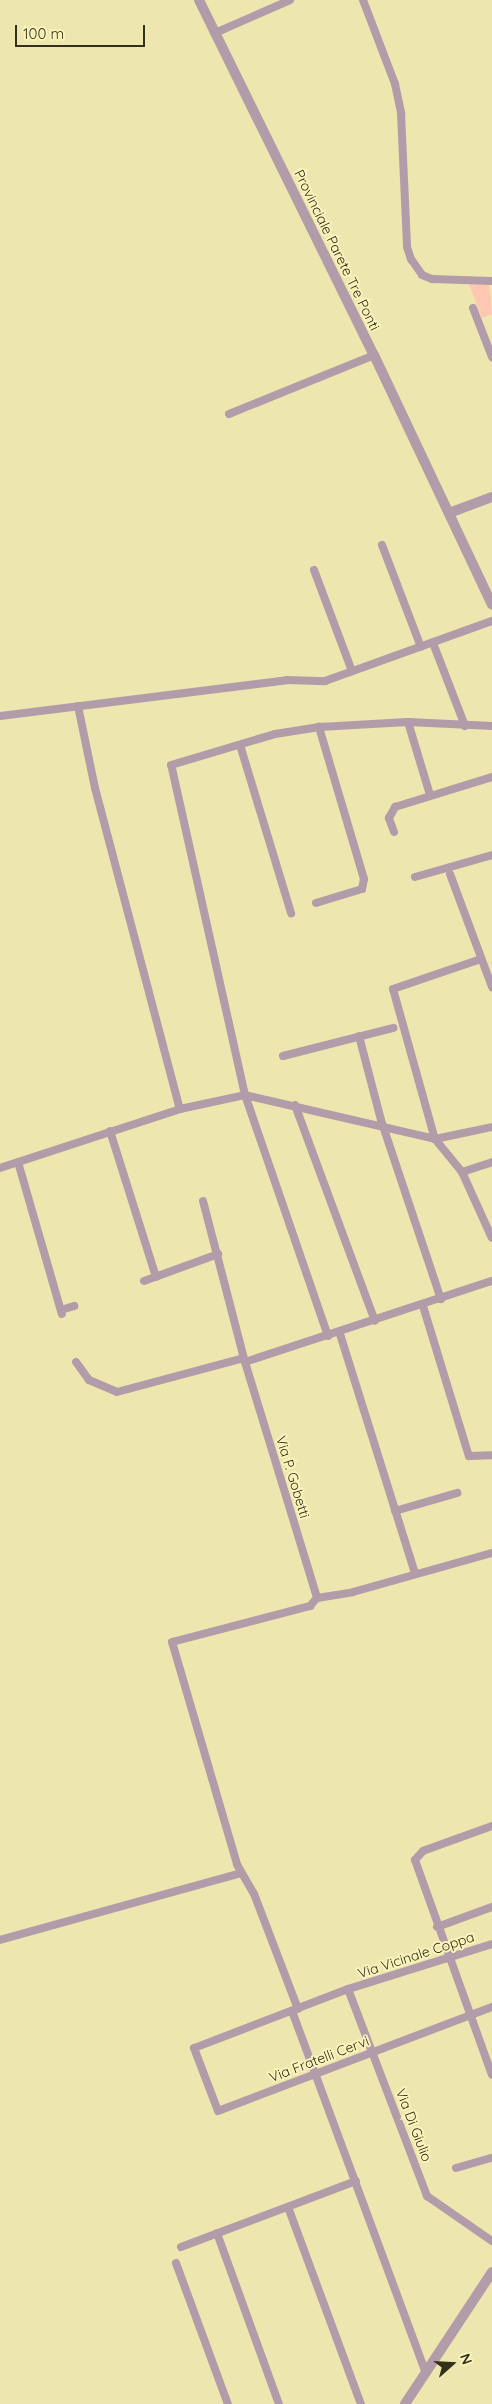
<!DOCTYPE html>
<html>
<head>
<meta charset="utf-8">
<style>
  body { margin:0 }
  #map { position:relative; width:492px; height:2404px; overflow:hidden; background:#ede6ae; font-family:Quicksand,sans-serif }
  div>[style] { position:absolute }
  .green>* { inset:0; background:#fec7b2 }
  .minor>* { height:8px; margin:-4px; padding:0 4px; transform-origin:4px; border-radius:4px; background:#b39ca9 }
  .tertiary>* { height:10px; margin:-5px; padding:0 5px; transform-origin:5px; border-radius:5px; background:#b39ca9 }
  span { translate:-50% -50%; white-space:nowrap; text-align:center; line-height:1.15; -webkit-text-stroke:4px #faf3bb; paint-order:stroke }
  .street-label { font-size:14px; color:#33301a }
  .north { position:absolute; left:427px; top:2339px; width:50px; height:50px; -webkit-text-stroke:4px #faf3bb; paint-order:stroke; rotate:71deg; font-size:14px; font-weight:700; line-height:20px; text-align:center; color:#33301a }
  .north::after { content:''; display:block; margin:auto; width:18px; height:22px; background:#33301a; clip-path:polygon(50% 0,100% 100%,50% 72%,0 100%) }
  .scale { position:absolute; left:15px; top:25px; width:130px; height:22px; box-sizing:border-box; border:2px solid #33301a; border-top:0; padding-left:6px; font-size:15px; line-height:18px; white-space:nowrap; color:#33301a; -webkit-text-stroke:4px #faf3bb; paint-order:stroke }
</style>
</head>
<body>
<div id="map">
  <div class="green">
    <div style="clip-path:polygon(469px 284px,489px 285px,492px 314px,482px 318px)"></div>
  </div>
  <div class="minor">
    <div style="left:363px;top:0;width:90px;rotate:69.1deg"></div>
    <div style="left:395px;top:84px;width:30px;rotate:78deg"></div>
    <div style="left:401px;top:113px;width:134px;rotate:87.4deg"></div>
    <div style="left:407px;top:247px;width:13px;rotate:72deg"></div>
    <div style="left:411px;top:259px;width:19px;rotate:55deg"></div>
    <div style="left:422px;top:275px;width:11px;rotate:22deg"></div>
    <div style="left:432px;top:279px;width:60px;rotate:1.9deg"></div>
    <div style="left:215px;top:33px;width:82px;rotate:-23.7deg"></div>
    <div style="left:473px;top:308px;width:53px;rotate:68.8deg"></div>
    <div style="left:229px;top:414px;width:157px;rotate:-22.1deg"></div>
    <div style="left:382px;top:545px;width:109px;rotate:69.1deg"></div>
    <div style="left:314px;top:570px;width:108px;rotate:69.4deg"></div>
    <div style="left:433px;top:643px;width:89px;rotate:68.9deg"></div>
    <div style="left:78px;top:706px;width:84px;rotate:78.3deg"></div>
    <div style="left:95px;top:788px;width:332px;rotate:75.2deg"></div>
    <div style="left:0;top:716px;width:289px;rotate:-7.1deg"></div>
    <div style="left:287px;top:680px;width:38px;rotate:2deg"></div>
    <div style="left:325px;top:681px;width:177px;rotate:-19.8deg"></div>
    <div style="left:408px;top:722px;width:76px;rotate:73.2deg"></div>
    <div style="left:240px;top:745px;width:176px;rotate:73.1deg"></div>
    <div style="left:394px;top:832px;width:15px;rotate:-110deg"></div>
    <div style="left:389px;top:818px;width:13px;rotate:-61deg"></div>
    <div style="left:395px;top:807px;width:102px;rotate:-17.2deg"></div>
    <div style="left:450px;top:874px;width:121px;rotate:69.6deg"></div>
    <div style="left:415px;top:877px;width:80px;rotate:-15.9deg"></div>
    <div style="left:316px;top:903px;width:48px;rotate:-16.9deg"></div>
    <div style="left:362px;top:889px;width:10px;rotate:-79deg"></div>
    <div style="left:364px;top:879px;width:159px;rotate:-106.5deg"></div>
    <div style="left:481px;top:959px;width:93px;rotate:161.2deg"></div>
    <div style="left:393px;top:989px;width:156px;rotate:74.4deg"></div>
    <div style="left:435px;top:1139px;width:43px;rotate:50.7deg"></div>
    <div style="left:462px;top:1172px;width:72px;rotate:65.6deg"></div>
    <div style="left:359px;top:1036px;width:87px;rotate:75.3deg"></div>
    <div style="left:381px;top:1120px;width:189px;rotate:71.5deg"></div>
    <div style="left:283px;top:1056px;width:114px;rotate:-14.3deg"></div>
    <div style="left:295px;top:1105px;width:230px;rotate:69.7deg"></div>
    <div style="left:110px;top:1131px;width:153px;rotate:72.5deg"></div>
    <div style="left:18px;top:1162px;width:158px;rotate:73.9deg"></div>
    <div style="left:0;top:1168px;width:189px;rotate:-18.1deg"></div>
    <div style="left:180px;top:1109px;width:66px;rotate:-12.2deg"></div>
    <div style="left:245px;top:1095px;width:195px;rotate:13deg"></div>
    <div style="left:435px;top:1139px;width:58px;rotate:-11.9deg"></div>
    <div style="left:462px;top:1172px;width:32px;rotate:-18deg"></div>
    <div style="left:203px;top:1201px;width:166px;rotate:75.4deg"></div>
    <div style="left:245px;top:1362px;width:247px;rotate:73deg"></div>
    <div style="left:144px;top:1281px;width:79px;rotate:-20deg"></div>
    <div style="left:423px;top:1306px;width:157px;rotate:73deg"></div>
    <div style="left:469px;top:1456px;width:23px;rotate:-2deg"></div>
    <div style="left:61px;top:1310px;width:14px;rotate:-17deg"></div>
    <div style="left:340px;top:1334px;width:250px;rotate:72.6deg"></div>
    <div style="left:328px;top:1336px;width:255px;rotate:-109deg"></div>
    <div style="left:245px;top:1095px;width:338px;rotate:-102.6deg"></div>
    <div style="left:171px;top:765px;width:109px;rotate:-16.6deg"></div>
    <div style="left:275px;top:734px;width:45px;rotate:-9deg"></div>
    <div style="left:319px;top:727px;width:89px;rotate:-3.2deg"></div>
    <div style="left:408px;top:722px;width:84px;rotate:2.7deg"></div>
    <div style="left:76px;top:1362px;width:22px;rotate:54deg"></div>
    <div style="left:89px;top:1380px;width:30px;rotate:23deg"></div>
    <div style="left:117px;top:1392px;width:131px;rotate:-15deg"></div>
    <div style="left:245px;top:1362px;width:260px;rotate:-18.2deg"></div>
    <div style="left:395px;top:1511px;width:65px;rotate:-16.2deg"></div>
    <div style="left:492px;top:1826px;width:73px;rotate:160.1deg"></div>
    <div style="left:423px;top:1851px;width:12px;rotate:132deg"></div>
    <div style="left:415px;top:1860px;width:228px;rotate:70.3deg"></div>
    <div style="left:437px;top:1927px;width:59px;rotate:-20deg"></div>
    <div style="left:0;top:1940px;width:250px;rotate:-15.5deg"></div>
    <div style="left:492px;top:1944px;width:151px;rotate:162.6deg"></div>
    <div style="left:348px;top:1989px;width:165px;rotate:159deg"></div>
    <div style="left:194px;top:2048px;width:67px;rotate:69.1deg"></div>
    <div style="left:218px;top:2111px;width:293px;rotate:-20.8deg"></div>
    <div style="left:348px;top:1989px;width:222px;rotate:69.1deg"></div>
    <div style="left:427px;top:2196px;width:79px;rotate:34.7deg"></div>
    <div style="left:298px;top:2009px;width:123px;rotate:-110.9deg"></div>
    <div style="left:254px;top:1894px;width:34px;rotate:-120deg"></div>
    <div style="left:237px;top:1864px;width:231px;rotate:-106.3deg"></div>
    <div style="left:172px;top:1642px;width:143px;rotate:-14.6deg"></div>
    <div style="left:310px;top:1606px;width:11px;rotate:-49deg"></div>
    <div style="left:317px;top:1598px;width:36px;rotate:-9deg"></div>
    <div style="left:353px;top:1592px;width:144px;rotate:-15.7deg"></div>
    <div style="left:292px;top:2011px;width:386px;rotate:69.7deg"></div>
    <div style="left:456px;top:2168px;width:37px;rotate:-16deg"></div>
    <div style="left:288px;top:2207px;width:210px;rotate:69.7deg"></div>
    <div style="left:217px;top:2233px;width:182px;rotate:70.1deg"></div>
    <div style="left:181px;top:2247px;width:187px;rotate:-20.7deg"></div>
    <div style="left:176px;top:2263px;width:150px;rotate:69.8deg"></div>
  </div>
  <div class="tertiary">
    <div style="left:199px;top:0;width:396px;rotate:63.8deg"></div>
    <div style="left:374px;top:355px;width:276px;rotate:64.7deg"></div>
    <div style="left:449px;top:513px;width:46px;rotate:-20.4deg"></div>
    <div style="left:405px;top:2404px;width:158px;rotate:-56.6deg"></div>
  </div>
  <div class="street-label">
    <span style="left:337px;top:250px;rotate:64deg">Provinciale Parete Tre Ponti</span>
    <span style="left:293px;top:1477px;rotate:73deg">Via P. Gobetti</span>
    <span style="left:416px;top:1955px;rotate:-18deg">Via Vicinale Coppa</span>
    <span style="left:319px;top:2059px;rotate:-21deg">Via Fratelli Cervi</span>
    <span style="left:414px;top:2125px;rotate:69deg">Via Di Giulio</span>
  </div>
  <div class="north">N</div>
  <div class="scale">100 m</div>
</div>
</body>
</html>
